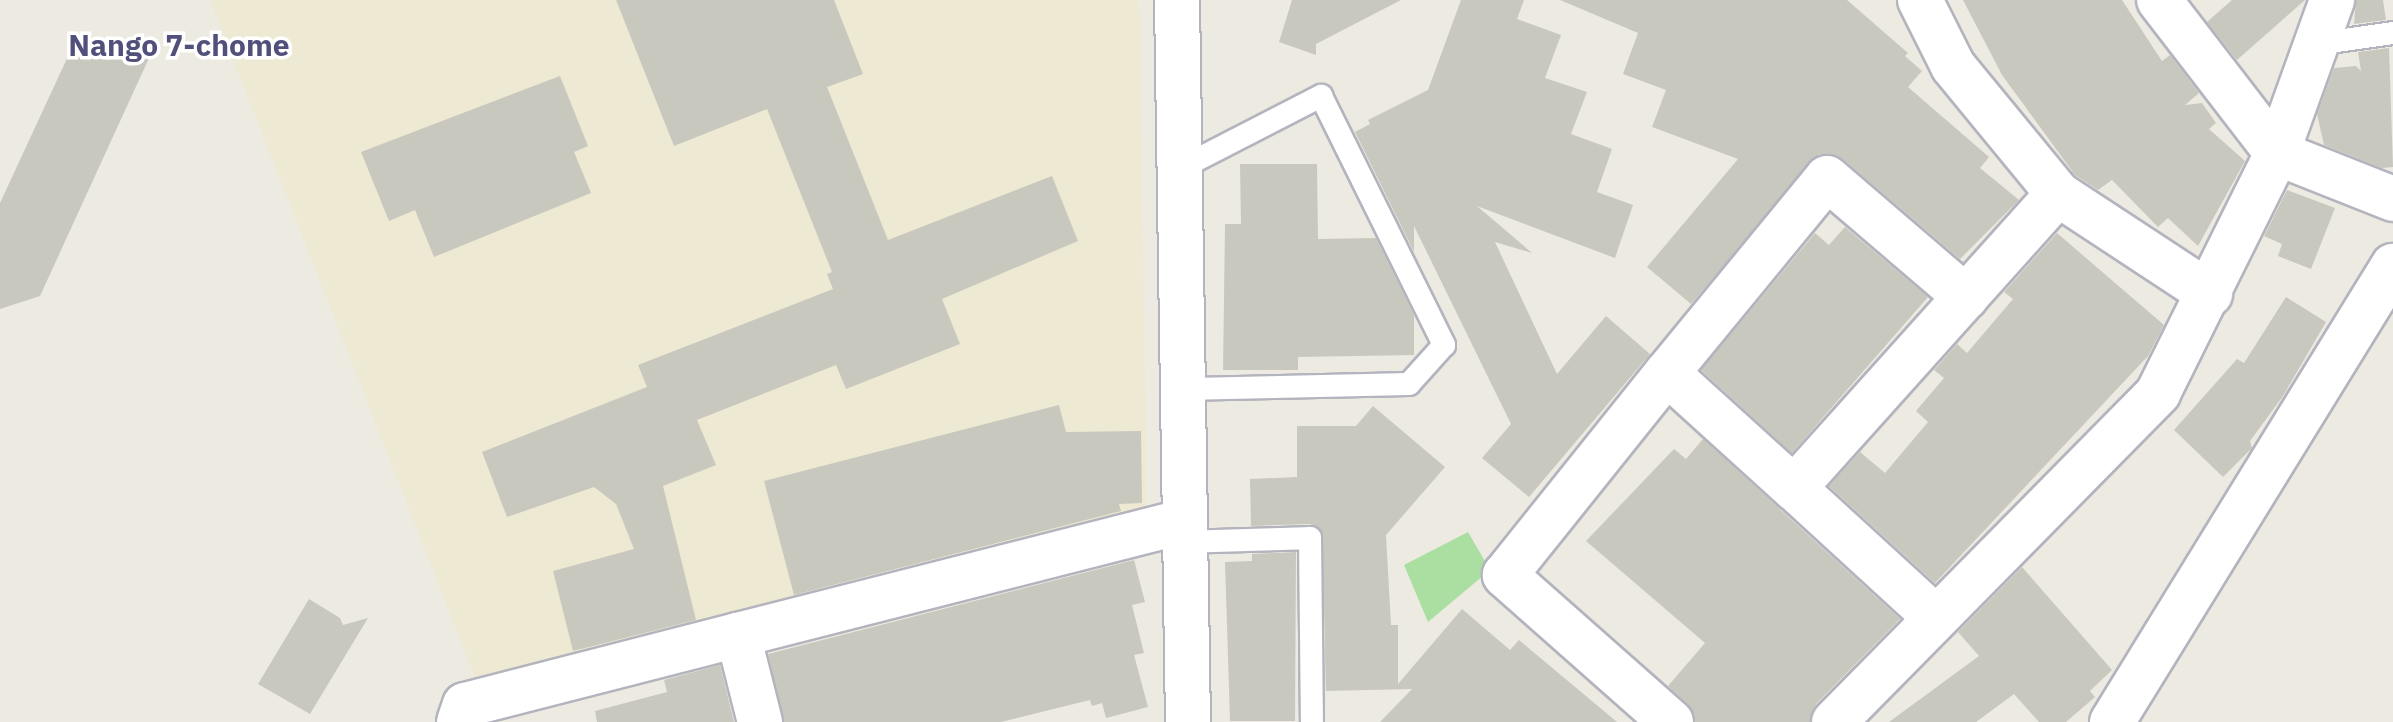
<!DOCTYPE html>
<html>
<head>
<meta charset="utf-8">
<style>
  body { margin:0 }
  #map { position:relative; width:2393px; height:722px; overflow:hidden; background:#edeae1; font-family:"IBM Plex Sans",sans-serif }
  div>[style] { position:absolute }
  .education>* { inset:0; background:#ede9d2 }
  .green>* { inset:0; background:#abdfa2 }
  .building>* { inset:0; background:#c9c8bf }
  .roads { filter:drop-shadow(2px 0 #b4b4bf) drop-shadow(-2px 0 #b4b4bf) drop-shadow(0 2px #b4b4bf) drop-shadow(0 -2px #b4b4bf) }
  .service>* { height:22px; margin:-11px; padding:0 11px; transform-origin:11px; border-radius:11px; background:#fff }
  .minor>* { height:44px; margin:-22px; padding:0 22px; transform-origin:22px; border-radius:22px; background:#fff }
  .tertiary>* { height:44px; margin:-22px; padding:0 22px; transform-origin:22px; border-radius:22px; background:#fff }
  span { translate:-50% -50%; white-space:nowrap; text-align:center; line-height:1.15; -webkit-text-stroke:7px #fff; paint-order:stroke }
  .neighbourhood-label { font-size:30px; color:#50507b; font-weight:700 }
</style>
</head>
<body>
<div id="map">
  <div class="education">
    <div style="clip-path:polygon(210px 0,1139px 0,1147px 506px,478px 685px)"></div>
  </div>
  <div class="green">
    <div style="clip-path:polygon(1468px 532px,1490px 570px,1428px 622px,1404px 565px)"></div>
  </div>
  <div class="building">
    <div style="clip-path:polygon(616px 0,834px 0,863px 74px,827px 87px,888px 240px,1052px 176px,1078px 241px,942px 299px,960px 344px,846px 389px,836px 365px,697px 420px,716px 465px,663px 486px,696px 620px,573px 651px,553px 571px,634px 549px,616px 504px,594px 487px,507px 517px,482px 452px,647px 387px,638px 365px,833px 289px,827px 274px,832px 272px,767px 109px,674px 146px)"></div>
    <div style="clip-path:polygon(1292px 0,1401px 0,1316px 44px,1316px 55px,1279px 42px)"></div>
    <div style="clip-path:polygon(1461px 0,1524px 0,1517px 19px,1561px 35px,1545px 78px,1587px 92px,1571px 134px,1612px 149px,1597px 192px,1633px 205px,1615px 258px,1477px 206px,1532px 253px,1495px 242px,1557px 374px,1606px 316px,1650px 354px,1529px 497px,1482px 458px,1511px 424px,1414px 226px,1414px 252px,1355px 132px,1370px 124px,1368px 120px,1428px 90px)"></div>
    <div style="clip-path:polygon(1560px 0,1847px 0,1908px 53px,1905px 56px,1922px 71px,1908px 87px,1989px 157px,1980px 168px,2019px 200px,1960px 259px,1843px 159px,1819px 154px,1691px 304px,1647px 267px,1738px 159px,1652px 127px,1666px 90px,1623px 74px,1638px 33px)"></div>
    <div style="clip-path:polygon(1963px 0,2122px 0,2162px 61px,2170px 55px,2199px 93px,2185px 105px,2202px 103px,2216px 123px,2209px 129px,2245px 161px,2198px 246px,2168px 218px,2158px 227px,2112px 180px,2098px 190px,2075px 175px,2002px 75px)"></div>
    <div style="clip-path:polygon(2232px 0,2305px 0,2237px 60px,2207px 22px)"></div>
    <div style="clip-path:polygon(2356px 0,2383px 0,2386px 20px,2354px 24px)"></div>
    <div style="clip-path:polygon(76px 39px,119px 59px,155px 45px,40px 296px,0 309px,0 203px)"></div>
    <div style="clip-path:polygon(2389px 48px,2393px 167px,2382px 168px,2324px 145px,2317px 114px,2334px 68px,2356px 66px,2361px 71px,2358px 52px)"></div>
    <div style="clip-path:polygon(560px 76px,588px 146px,574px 152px,591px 193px,434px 257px,415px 210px,389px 221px,361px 152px)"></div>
    <div style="clip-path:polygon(1240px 164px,1317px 164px,1318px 239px,1376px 238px,1414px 315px,1414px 355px,1298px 357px,1298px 370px,1223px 370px,1225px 224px,1241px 224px)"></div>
    <div style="clip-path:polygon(2287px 190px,2335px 208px,2311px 269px,2278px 256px,2282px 244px,2264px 236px)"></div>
    <div style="clip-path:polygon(1845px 227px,1928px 297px,1792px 453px,1701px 370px,1815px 233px,1829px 245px)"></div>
    <div style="clip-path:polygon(2057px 233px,2164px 325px,2148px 356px,1935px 583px,1829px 486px,1860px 452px,1885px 473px,1928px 422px,1916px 411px,1944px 378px,1934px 370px,1957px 344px,1967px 353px,2013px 299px,2004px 292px)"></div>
    <div style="clip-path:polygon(2286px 297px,2326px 322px,2283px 396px,2250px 441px,2252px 448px,2223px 477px,2174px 430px,2237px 359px,2244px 363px)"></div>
    <div style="clip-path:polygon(1059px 405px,1066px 432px,1141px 431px,1142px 503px,1119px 504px,1121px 511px,794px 595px,764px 481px)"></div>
    <div style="clip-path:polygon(1373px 406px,1445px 467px,1386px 535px,1391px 625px,1398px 625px,1398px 684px,1462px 609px,1510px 650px,1519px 640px,1617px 722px,1380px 722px,1412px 689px,1326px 691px,1322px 532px,1310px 524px,1251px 526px,1250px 479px,1297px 477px,1297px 426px,1356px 426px)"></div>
    <div style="clip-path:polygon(1703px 439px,1900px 619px,1816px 704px,1810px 722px,1695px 722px,1688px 704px,1668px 686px,1705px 643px,1586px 541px,1674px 449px,1686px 459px)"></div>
    <div style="clip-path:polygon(1296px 552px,1295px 721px,1230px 721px,1225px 562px,1252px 561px,1252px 554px)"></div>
    <div style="clip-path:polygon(1134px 560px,1145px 602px,1132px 605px,1144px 653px,1134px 655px,1148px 707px,1106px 718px,1102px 703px,1092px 706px,1090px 700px,1001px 722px,784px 722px,768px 654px)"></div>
    <div style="clip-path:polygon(2022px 567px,2112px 670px,2090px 691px,2095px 697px,2066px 722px,2039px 722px,2014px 694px,1976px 722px,1889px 722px,1979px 656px,1958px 632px)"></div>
    <div style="clip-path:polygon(309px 599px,340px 618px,343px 625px,368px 618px,310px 714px,258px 684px)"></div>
    <div style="clip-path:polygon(720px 665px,734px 722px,597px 722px,595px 711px,667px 692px,664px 680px)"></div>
  </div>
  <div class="roads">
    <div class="service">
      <div style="left:2316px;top:44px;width:78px;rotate:-8.1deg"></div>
      <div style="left:1179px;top:169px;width:160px;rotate:-27.2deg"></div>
      <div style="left:1321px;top:96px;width:278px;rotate:63.7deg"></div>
      <div style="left:1444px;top:345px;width:52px;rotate:131.9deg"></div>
      <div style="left:1409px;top:384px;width:226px;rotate:178.7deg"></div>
      <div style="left:1185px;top:542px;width:125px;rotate:-1.8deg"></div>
      <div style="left:1310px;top:538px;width:184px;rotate:89.4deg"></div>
    </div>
    <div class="minor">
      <div style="left:1920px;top:0;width:74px;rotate:63.4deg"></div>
      <div style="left:1953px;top:66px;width:166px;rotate:50.6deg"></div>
      <div style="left:2058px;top:194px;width:182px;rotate:33.3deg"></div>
      <div style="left:2159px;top:0;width:193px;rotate:52.4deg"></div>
      <div style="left:2277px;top:153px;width:125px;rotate:21.6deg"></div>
      <div style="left:1667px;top:373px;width:252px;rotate:-50.6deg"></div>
      <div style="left:1827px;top:178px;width:183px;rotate:40.6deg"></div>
      <div style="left:1936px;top:618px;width:193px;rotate:-137.5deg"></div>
      <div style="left:1794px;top:488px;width:395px;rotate:-48.1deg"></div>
      <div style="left:459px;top:722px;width:18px;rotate:-71deg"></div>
      <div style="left:465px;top:705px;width:282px;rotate:-14.4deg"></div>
      <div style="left:760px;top:722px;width:90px;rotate:-104.2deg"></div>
      <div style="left:738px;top:635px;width:461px;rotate:-14.3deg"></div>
      <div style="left:1671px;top:722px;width:222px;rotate:-138.5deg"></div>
      <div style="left:1505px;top:575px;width:259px;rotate:-51.3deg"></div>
      <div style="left:1667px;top:373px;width:171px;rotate:42.2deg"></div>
      <div style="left:1834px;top:722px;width:462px;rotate:-45.4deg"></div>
      <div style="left:2158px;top:393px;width:268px;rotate:-63.6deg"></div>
      <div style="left:2277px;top:153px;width:163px;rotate:-70.2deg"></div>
      <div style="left:2112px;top:722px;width:536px;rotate:-58.36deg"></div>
    </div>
    <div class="tertiary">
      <div style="left:1177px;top:0;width:722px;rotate:89.13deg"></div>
    </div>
  </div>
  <div class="neighbourhood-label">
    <span style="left:179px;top:45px">Nango 7-chome</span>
  </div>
</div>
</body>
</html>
